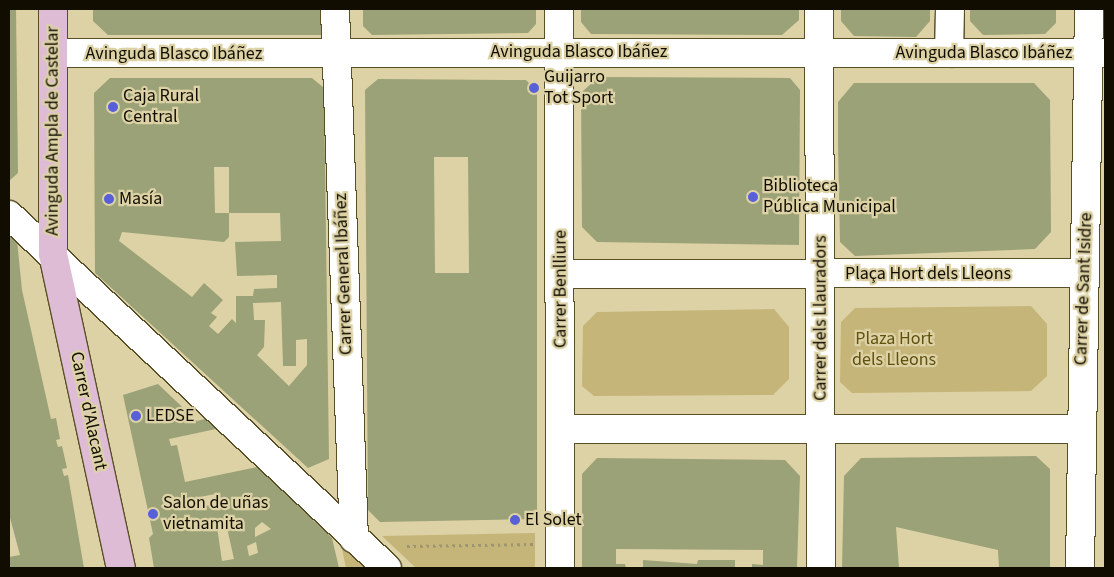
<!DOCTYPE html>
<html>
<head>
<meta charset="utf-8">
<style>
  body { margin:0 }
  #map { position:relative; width:1114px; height:577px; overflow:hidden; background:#ddd2a5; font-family:"Source Sans 3",sans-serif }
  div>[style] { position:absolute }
  .green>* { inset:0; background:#c5b579 }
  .building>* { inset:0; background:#9ba277 }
  .path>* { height:3px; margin-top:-1.5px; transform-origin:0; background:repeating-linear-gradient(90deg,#9d9572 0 2.5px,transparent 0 6.5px) }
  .roads { filter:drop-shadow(1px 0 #594f26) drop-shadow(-1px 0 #594f26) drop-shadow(0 1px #594f26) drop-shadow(0 -1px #594f26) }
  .minor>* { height:28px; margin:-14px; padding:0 14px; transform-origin:14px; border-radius:14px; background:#fff }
  .major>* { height:28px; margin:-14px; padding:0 14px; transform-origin:14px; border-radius:14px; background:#debcd6 }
  .dots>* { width:14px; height:14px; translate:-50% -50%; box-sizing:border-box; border:2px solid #ddd2a5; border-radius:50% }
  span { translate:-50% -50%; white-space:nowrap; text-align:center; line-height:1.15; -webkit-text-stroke:4.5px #ddd2a5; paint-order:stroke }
  .street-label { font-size:18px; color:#110d01 }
  .poi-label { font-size:18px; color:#110d01 }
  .left { translate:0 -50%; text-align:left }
  .park-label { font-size:18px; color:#60510f }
  .frame { position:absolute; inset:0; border:10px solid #110d01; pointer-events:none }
</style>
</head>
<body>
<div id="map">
  <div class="green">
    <div style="clip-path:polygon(1031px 306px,1047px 324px,1047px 376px,1031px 391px,852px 393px,840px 382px,841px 322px,855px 308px)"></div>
    <div style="clip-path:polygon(774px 309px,789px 327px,789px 379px,773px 395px,594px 396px,582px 386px,583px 326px,597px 312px)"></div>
    <div style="clip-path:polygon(535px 533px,535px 568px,416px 568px,382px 536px)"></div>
    <div style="clip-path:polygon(340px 540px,369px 568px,346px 568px)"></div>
  </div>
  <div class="building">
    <div style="clip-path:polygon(9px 9px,16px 9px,18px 173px,9px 181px)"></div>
    <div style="clip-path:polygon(93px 9px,324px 9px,324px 35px,108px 35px,93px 21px)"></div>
    <div style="clip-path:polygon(363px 9px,536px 9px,536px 24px,528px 33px,372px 35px,363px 26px)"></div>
    <div style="clip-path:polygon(581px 9px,799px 9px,799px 20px,782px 35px,591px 34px,581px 22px)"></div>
    <div style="clip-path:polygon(841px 9px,930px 9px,930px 21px,916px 37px,854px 36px,841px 21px)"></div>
    <div style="clip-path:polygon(970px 9px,1056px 9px,1056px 23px,1045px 34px,983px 35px,970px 21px)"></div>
    <div style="clip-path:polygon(598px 77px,790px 78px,800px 90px,799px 245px,597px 242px,582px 227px,581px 93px)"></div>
    <div style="clip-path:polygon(evenodd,110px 78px,312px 78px,324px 88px,329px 459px,308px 468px,95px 273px,94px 93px,110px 78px,214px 167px,229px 167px,229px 213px,215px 213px,214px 167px,110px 78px,229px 213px,280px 213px,281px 241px,235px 242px,237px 276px,277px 275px,277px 288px,254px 289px,253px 296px,236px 296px,236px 323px,232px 319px,218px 334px,209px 326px,217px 317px,211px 313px,223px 300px,204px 283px,192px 297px,119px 241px,122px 232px,224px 242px,229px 237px,229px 213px,110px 78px,281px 302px,283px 366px,296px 366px,296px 340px,307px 339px,307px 365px,289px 386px,257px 355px,264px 347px,265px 320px,254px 320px,253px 303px,281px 302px)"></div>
    <div style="clip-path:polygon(evenodd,378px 79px,526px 80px,537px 91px,537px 519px,380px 522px,368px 510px,365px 90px,378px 79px,434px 157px,468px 157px,469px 273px,435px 273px,434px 157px)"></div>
    <div style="clip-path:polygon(854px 83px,1034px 83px,1050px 100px,1051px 232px,1035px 249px,855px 256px,840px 242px,838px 144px,838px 102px)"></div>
    <div style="clip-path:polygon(9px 236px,17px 240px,22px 290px,51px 419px,56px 418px,60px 439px,56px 440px,58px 447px,62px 446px,67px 468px,62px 469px,64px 476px,68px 475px,84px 568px,9px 568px,9px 557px,20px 555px,9px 514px)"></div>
    <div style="clip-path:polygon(evenodd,158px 384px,197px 421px,205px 419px,216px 429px,169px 439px,171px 446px,177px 445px,185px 482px,257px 467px,332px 538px,339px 568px,154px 568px,149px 538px,153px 534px,123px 395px,158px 384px,220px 493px,221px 502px,191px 510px,190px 499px,220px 493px,158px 384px,235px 516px,236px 525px,227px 528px,234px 559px,222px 561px,216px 520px,235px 516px,158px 384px,262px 522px,271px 529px,255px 537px,255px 528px,262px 522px,158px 384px,256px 542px,258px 553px,249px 556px,247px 546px,256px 542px)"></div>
    <div style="clip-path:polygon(1036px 456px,1050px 469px,1050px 568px,999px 568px,998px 550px,896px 527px,899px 568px,842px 568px,844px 476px,861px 458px)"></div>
    <div style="clip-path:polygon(597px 458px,785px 460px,800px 476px,797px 568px,752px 568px,752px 564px,763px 565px,763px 550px,616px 549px,616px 564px,625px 564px,626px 568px,582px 568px,582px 474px)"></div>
    <div style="clip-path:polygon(643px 560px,697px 564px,698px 560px,735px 560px,735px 568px,643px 568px)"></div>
  </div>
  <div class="path">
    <div style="left:407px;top:546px;width:126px;rotate:-0.9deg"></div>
  </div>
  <div class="roads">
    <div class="minor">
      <div style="left:335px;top:9px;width:530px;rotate:87.95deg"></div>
      <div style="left:559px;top:9px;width:559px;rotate:89.9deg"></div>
      <div style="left:819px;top:9px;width:559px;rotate:89.8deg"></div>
      <div style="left:53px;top:53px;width:1052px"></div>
      <div style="left:949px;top:53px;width:44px;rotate:-88.7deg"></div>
      <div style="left:9px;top:215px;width:517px;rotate:43.04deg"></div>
      <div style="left:561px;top:274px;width:524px;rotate:-0.11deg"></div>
      <div style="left:560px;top:429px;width:519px"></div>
      <div style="left:1080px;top:568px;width:559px;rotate:-89.08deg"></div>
    </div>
    <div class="major">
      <div style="left:53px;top:9px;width:245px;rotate:90deg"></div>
      <div style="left:53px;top:254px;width:321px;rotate:77.8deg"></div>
    </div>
  </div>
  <div class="dots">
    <div style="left:534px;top:88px;background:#5760d7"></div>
    <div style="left:113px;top:107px;background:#5760d7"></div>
    <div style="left:753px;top:197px;background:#5760d7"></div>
    <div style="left:109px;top:199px;background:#5760d7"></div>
    <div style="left:136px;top:416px;background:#5760d7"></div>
    <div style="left:153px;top:514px;background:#5760d7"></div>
    <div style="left:515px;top:520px;background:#5760d7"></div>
  </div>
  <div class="street-label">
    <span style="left:579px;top:52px">Avinguda Blasco Ibáñez</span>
    <span style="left:984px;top:53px">Avinguda Blasco Ibáñez</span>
    <span style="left:174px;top:54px">Avinguda Blasco Ibáñez</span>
    <span style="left:53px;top:131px;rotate:-90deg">Avinguda Ampla de Castelar</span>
    <span style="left:344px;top:274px;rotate:-92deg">Carrer General Ibáñez</span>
    <span style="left:928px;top:274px">Plaça Hort dels Lleons</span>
    <span style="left:561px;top:289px;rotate:-90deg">Carrer Benlliure</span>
    <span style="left:1084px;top:289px;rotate:-88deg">Carrer de Sant Isidre</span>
    <span style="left:821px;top:318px;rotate:-90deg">Carrer dels Llauradors</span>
    <span style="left:88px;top:411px;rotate:78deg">Carrer d'Alacant</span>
  </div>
  <div class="poi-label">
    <span class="left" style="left:544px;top:88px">Guijarro<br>Tot Sport</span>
    <span class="left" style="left:123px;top:107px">Caja Rural<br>Central</span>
    <span class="left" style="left:763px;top:197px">Biblioteca<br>Pública Municipal</span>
    <span class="left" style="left:119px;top:199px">Masía</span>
    <span class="left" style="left:146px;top:416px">LEDSE</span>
    <span class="left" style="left:163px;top:514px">Salon de uñas<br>vietnamita</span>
    <span class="left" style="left:525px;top:520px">El Solet</span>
  </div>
  <div class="park-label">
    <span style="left:894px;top:350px">Plaza Hort<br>dels Lleons</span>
  </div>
  <div class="frame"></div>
</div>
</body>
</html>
